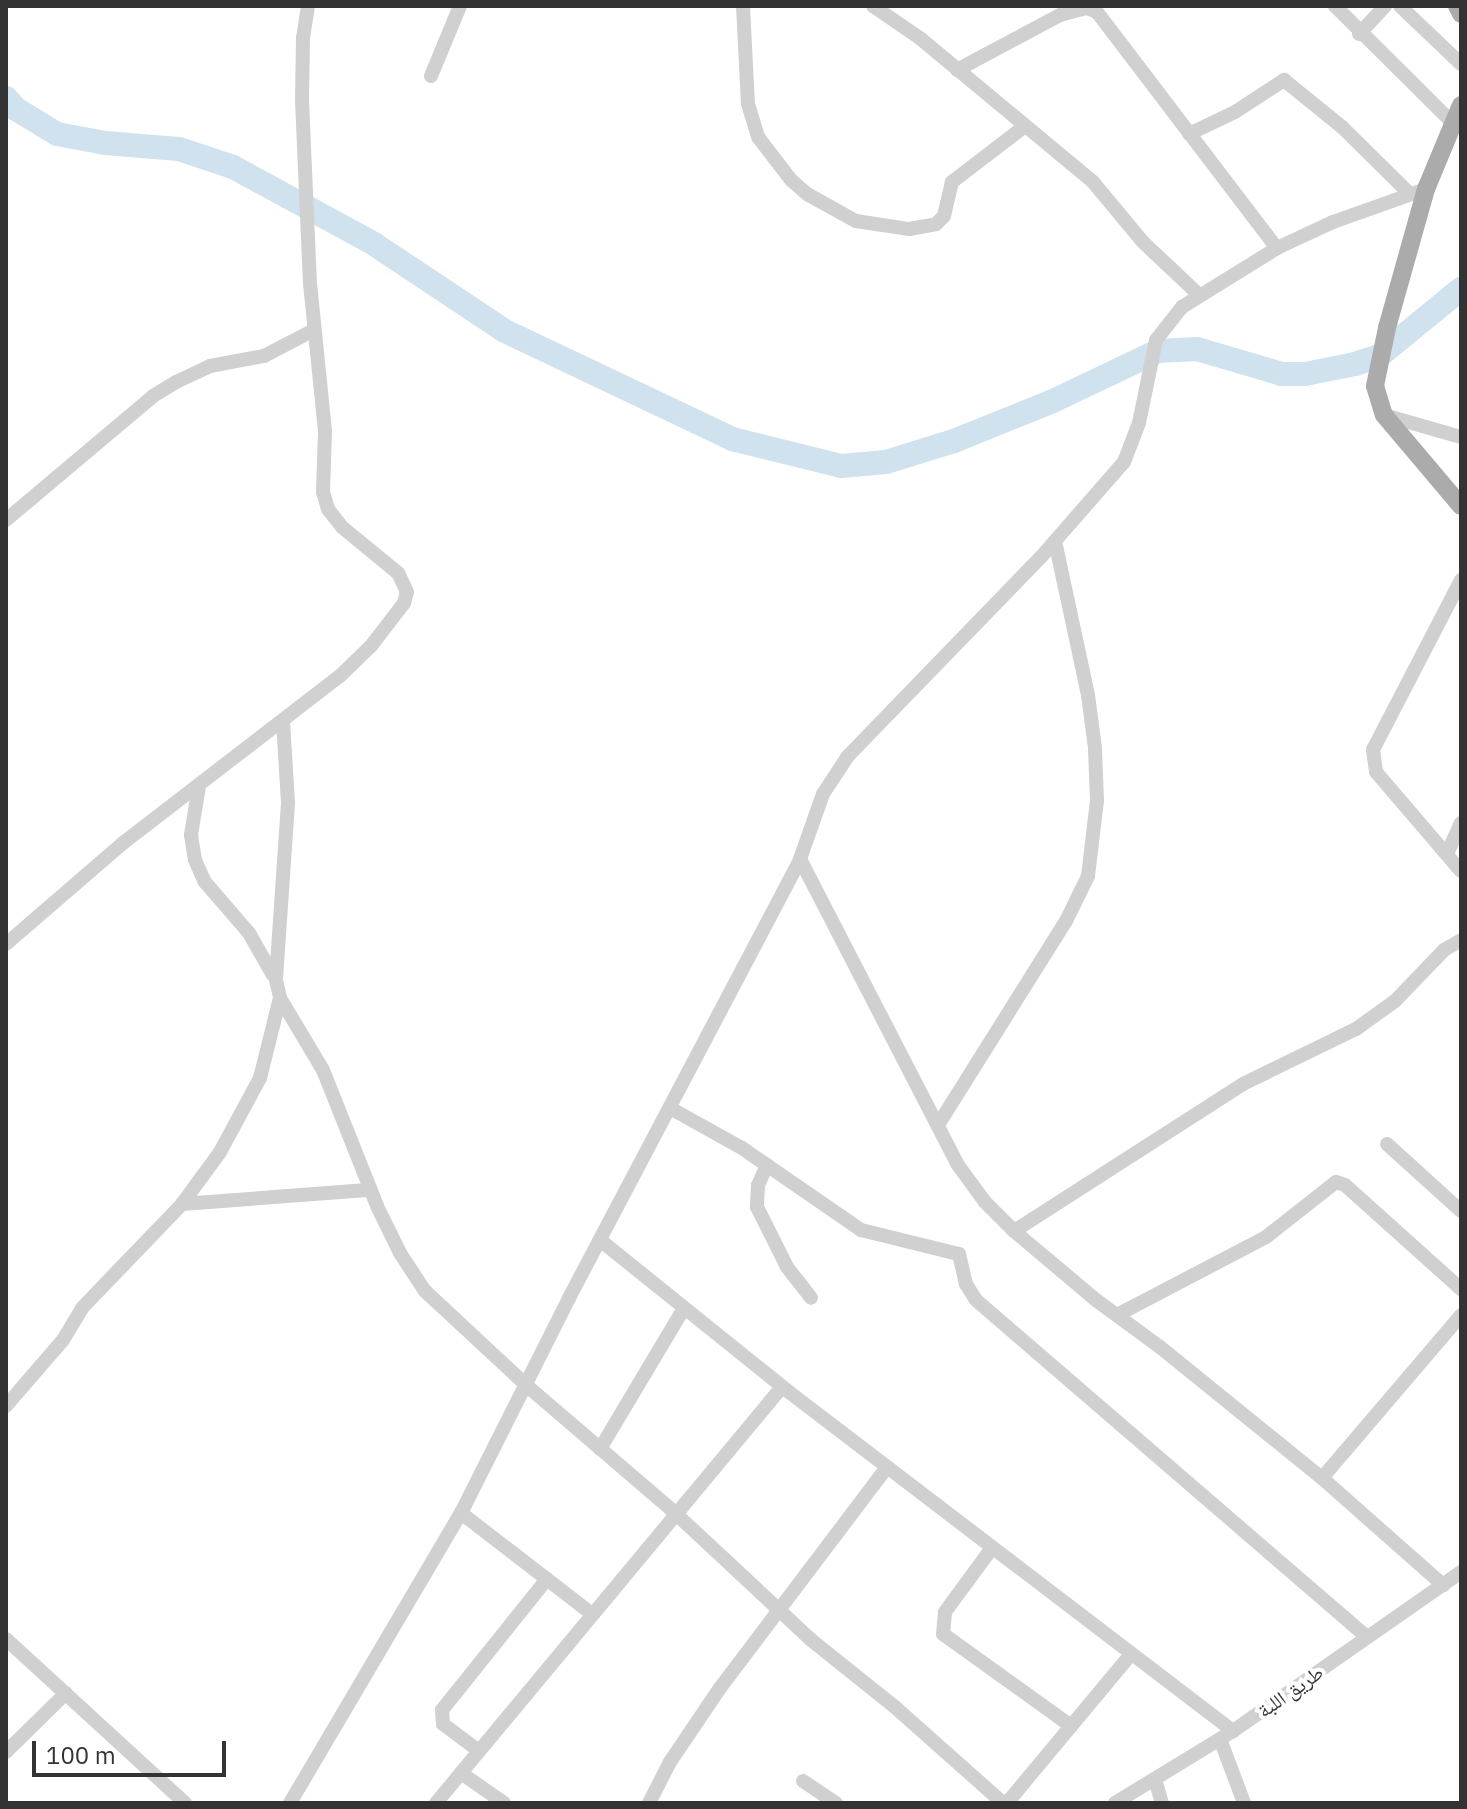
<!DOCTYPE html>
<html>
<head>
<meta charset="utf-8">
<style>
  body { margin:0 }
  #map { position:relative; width:1467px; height:1809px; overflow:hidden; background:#fff; font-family:"IBM Plex Sans","Noto Naskh Arabic",sans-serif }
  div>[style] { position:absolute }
  .river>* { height:24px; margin:-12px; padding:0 12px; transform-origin:12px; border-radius:12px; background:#cfe2ee }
  .minor>* { height:14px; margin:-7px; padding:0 7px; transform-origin:7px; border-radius:7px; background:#d0d0d0 }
  .major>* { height:18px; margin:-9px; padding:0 9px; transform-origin:9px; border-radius:9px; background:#ababab }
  span { translate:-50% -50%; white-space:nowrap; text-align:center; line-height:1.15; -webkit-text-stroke:8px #fff; paint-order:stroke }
  .street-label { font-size:20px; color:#333 }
  .frame { position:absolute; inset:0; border:8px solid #333; pointer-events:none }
  .scale { position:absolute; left:32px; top:1741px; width:194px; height:36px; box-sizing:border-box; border:4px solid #333; border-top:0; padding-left:10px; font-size:24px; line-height:28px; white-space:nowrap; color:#333; -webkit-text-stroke:6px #fff; paint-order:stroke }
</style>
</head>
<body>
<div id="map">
  <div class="river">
    <div style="left:6px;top:98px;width:15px;rotate:48deg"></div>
    <div style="left:16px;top:109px;width:48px;rotate:31.4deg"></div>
    <div style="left:57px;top:134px;width:49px;rotate:10.6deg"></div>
    <div style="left:105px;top:143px;width:74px;rotate:4.6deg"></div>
    <div style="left:179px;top:149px;width:57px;rotate:18.4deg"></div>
    <div style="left:233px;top:167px;width:161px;rotate:28.6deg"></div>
    <div style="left:374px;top:244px;width:157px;rotate:33.6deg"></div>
    <div style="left:505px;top:331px;width:251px;rotate:25.4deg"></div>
    <div style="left:732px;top:439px;width:112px;rotate:13.9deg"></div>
    <div style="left:841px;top:466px;width:45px;rotate:-5.1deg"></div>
    <div style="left:886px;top:462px;width:71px;rotate:-17.2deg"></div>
    <div style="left:954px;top:441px;width:107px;rotate:-22deg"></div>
    <div style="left:1053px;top:401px;width:116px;rotate:-25.5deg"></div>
    <div style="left:1158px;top:351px;width:39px;rotate:-3deg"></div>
    <div style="left:1197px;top:349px;width:89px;rotate:16.4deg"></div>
    <div style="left:1282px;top:374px;width:23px"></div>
    <div style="left:1305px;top:374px;width:51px;rotate:-11.3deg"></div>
    <div style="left:1355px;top:364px;width:25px;rotate:-18deg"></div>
    <div style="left:1379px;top:356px;width:106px;rotate:-39.3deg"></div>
  </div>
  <div class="minor">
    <div style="left:743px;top:6px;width:98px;rotate:87.1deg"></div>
    <div style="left:748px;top:104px;width:34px;rotate:73deg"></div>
    <div style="left:758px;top:137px;width:54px;rotate:52.5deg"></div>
    <div style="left:791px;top:180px;width:21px;rotate:41deg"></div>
    <div style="left:807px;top:194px;width:56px;rotate:28.9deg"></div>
    <div style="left:856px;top:221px;width:54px;rotate:8.6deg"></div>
    <div style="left:909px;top:229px;width:27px;rotate:-10deg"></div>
    <div style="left:936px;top:224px;width:11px;rotate:-45deg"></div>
    <div style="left:944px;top:216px;width:35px;rotate:-77deg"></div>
    <div style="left:952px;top:182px;width:92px;rotate:-37.5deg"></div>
    <div style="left:873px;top:6px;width:58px;rotate:34.5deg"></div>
    <div style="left:921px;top:39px;width:224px;rotate:39.7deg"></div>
    <div style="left:1093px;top:182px;width:78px;rotate:50.2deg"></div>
    <div style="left:1143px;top:242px;width:77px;rotate:43.4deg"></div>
    <div style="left:1335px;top:6px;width:163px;rotate:44.8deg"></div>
    <div style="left:1400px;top:6px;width:84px;rotate:43.6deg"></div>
    <div style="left:1359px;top:34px;width:38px;rotate:-47deg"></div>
    <div style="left:957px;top:70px;width:117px;rotate:-28.1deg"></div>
    <div style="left:1060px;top:15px;width:28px;rotate:-15deg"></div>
    <div style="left:1087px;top:8px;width:11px;rotate:22deg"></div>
    <div style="left:1097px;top:12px;width:297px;rotate:52.7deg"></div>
    <div style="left:431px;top:76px;width:76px;rotate:-67.5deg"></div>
    <div style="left:1189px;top:134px;width:51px;rotate:-25.6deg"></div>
    <div style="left:1235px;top:112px;width:59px;rotate:-33.1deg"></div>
    <div style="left:1284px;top:80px;width:75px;rotate:39deg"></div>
    <div style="left:1342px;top:127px;width:95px;rotate:44.6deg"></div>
    <div style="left:1384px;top:415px;width:80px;rotate:15.9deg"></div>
    <div style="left:6px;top:520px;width:192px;rotate:-40.1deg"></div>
    <div style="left:153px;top:396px;width:27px;rotate:-31deg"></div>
    <div style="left:176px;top:382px;width:38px;rotate:-25deg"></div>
    <div style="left:210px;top:366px;width:55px;rotate:-10.5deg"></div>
    <div style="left:264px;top:356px;width:56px;rotate:-27.5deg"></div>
    <div style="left:1461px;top:580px;width:191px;rotate:117.4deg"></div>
    <div style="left:1373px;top:750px;width:22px;rotate:82deg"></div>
    <div style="left:1376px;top:772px;width:130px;rotate:49.4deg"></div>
    <div style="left:283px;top:721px;width:82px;rotate:86.5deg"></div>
    <div style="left:288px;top:803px;width:177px;rotate:93.9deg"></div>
    <div style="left:276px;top:980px;width:18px;rotate:77deg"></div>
    <div style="left:280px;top:998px;width:84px;rotate:59.2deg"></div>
    <div style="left:323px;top:1070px;width:146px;rotate:68.3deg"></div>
    <div style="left:377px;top:1206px;width:52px;rotate:63.9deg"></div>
    <div style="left:400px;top:1253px;width:45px;rotate:56.7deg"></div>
    <div style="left:425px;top:1291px;width:138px;rotate:42.9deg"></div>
    <div style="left:526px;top:1385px;width:195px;rotate:40.6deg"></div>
    <div style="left:674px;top:1512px;width:186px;rotate:43deg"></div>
    <div style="left:810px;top:1639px;width:110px;rotate:38.7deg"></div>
    <div style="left:896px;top:1708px;width:143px;rotate:41.6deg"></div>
    <div style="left:199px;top:786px;width:50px;rotate:99.3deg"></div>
    <div style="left:191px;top:835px;width:25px;rotate:81deg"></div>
    <div style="left:195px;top:860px;width:24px;rotate:66deg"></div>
    <div style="left:205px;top:882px;width:67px;rotate:49.2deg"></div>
    <div style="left:249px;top:933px;width:48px;rotate:60.3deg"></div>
    <div style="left:1447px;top:854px;width:34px;rotate:-66deg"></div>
    <div style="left:800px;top:859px;width:344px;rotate:62.7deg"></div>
    <div style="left:958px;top:1165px;width:46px;rotate:53.9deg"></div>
    <div style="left:985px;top:1202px;width:41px;rotate:45deg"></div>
    <div style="left:1014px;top:1231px;width:107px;rotate:40.1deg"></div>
    <div style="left:1096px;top:1300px;width:79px;rotate:36.3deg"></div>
    <div style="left:1160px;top:1347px;width:208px;rotate:39deg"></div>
    <div style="left:1322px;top:1478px;width:162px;rotate:41.5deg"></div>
    <div style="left:6px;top:944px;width:155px;rotate:-40.8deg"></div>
    <div style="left:123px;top:843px;width:274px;rotate:-37.6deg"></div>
    <div style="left:340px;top:676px;width:43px;rotate:-44.1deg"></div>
    <div style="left:371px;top:646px;width:54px;rotate:-52.5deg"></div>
    <div style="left:404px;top:603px;width:11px;rotate:-75deg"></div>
    <div style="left:407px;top:592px;width:21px;rotate:-115deg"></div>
    <div style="left:398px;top:573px;width:72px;rotate:-140.6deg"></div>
    <div style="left:342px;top:527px;width:23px;rotate:-128deg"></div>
    <div style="left:328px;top:509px;width:18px;rotate:-106deg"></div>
    <div style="left:323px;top:492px;width:61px;rotate:-88.1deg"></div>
    <div style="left:325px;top:431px;width:148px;rotate:-95.8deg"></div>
    <div style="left:310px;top:284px;width:183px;rotate:-92.5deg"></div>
    <div style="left:302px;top:101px;width:63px;rotate:-89.1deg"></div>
    <div style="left:303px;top:38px;width:32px;rotate:-81deg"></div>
    <div style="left:670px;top:1108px;width:82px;rotate:29.1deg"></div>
    <div style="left:742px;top:1148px;width:145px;rotate:34.6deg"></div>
    <div style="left:861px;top:1230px;width:101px;rotate:13.8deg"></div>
    <div style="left:959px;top:1254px;width:31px;rotate:77deg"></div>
    <div style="left:966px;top:1284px;width:19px;rotate:58deg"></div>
    <div style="left:976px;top:1300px;width:516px;rotate:40.76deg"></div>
    <div style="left:938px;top:1125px;width:241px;rotate:-57.9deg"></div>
    <div style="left:1066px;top:921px;width:50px;rotate:-63.9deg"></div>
    <div style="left:1088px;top:876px;width:76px;rotate:-83.2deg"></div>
    <div style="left:1097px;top:801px;width:53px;rotate:-92.2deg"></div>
    <div style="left:1095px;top:748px;width:53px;rotate:-97.5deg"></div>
    <div style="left:1088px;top:695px;width:157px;rotate:-102.1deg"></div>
    <div style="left:1387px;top:1144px;width:100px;rotate:42.2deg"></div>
    <div style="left:767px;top:1165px;width:22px;rotate:114deg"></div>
    <div style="left:758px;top:1185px;width:22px;rotate:93deg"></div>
    <div style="left:757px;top:1207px;width:67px;rotate:63.4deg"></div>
    <div style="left:787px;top:1267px;width:39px;rotate:52deg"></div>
    <div style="left:182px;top:1204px;width:189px;rotate:-4.3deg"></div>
    <div style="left:1014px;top:1231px;width:272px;rotate:-32.7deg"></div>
    <div style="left:1243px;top:1084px;width:126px;rotate:-26deg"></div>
    <div style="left:1356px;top:1029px;width:48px;rotate:-35.7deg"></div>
    <div style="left:1395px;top:1001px;width:71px;rotate:-46.1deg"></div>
    <div style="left:1444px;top:950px;width:20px;rotate:-30deg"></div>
    <div style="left:600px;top:1240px;width:243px;rotate:38.8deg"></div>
    <div style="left:789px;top:1392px;width:559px;rotate:37.36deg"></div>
    <div style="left:1117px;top:1315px;width:168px;rotate:-27.6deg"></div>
    <div style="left:1266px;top:1237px;width:89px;rotate:-38.2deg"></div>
    <div style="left:1336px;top:1182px;width:9px;rotate:18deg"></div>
    <div style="left:1345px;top:1185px;width:156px;rotate:41.9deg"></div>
    <div style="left:6px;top:1406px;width:87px;rotate:-49.2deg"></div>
    <div style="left:63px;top:1340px;width:37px;rotate:-59deg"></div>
    <div style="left:82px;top:1308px;width:144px;rotate:-46.1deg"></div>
    <div style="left:182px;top:1204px;width:64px;rotate:-53.8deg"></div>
    <div style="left:220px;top:1152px;width:84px;rotate:-61.6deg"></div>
    <div style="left:260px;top:1078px;width:82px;rotate:-76deg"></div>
    <div style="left:600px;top:1449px;width:164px;rotate:-59.2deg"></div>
    <div style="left:1322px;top:1478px;width:214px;rotate:-49.5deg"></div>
    <div style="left:461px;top:1513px;width:165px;rotate:37.6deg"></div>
    <div style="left:992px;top:1548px;width:79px;rotate:126.3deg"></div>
    <div style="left:945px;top:1612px;width:22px;rotate:95deg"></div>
    <div style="left:943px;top:1634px;width:158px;rotate:35.7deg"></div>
    <div style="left:6px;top:1639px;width:243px;rotate:42.5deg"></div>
    <div style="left:1220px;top:1739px;width:68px;rotate:69.4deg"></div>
    <div style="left:479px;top:1751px;width:45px;rotate:-143.1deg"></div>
    <div style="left:443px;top:1724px;width:14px;rotate:-94deg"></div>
    <div style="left:442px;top:1710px;width:168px;rotate:-51.3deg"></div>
    <div style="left:6px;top:1752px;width:84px;rotate:-44.5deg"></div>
    <div style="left:461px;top:1773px;width:52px;rotate:34.9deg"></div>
    <div style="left:1155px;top:1779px;width:25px;rotate:74deg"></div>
    <div style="left:803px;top:1781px;width:40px;rotate:34deg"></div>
    <div style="left:290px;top:1803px;width:337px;rotate:-59.5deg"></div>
    <div style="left:461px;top:1513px;width:241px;rotate:-63.3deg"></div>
    <div style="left:569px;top:1298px;width:496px;rotate:-62.2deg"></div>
    <div style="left:800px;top:859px;width:69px;rotate:-70.5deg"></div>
    <div style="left:823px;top:794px;width:45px;rotate:-56.7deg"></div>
    <div style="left:848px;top:756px;width:277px;rotate:-45.9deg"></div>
    <div style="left:1041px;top:557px;width:126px;rotate:-48.9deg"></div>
    <div style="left:1124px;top:462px;width:42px;rotate:-69deg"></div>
    <div style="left:1139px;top:423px;width:85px;rotate:-78.4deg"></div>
    <div style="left:1156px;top:340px;width:42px;rotate:-51.8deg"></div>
    <div style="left:1182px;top:307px;width:112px;rotate:-31.8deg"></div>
    <div style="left:1277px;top:248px;width:62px;rotate:-24.9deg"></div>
    <div style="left:1333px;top:222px;width:99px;rotate:-19.5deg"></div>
    <div style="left:436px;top:1803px;width:541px;rotate:-50.25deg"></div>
    <div style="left:649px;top:1803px;width:46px;rotate:-62.9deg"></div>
    <div style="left:670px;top:1762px;width:89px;rotate:-56deg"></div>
    <div style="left:720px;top:1688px;width:277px;rotate:-52.9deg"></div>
    <div style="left:1007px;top:1803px;width:194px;rotate:-50.2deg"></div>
    <div style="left:1115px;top:1803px;width:138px;rotate:-31.4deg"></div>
    <div style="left:1233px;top:1731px;width:278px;rotate:-34.9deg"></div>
  </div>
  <div class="major">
    <div style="left:1457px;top:6px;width:9px;rotate:63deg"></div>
    <div style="left:1461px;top:105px;width:91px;rotate:112.6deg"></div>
    <div style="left:1426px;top:189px;width:144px;rotate:105.7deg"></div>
    <div style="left:1387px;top:328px;width:59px;rotate:101.7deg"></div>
    <div style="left:1375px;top:386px;width:30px;rotate:73deg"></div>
    <div style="left:1384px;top:415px;width:119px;rotate:49.8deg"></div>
  </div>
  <div class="street-label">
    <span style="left:1290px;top:1691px;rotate:-35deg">طريق اللبة</span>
  </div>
  <div class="frame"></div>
  <div class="scale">100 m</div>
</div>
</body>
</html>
